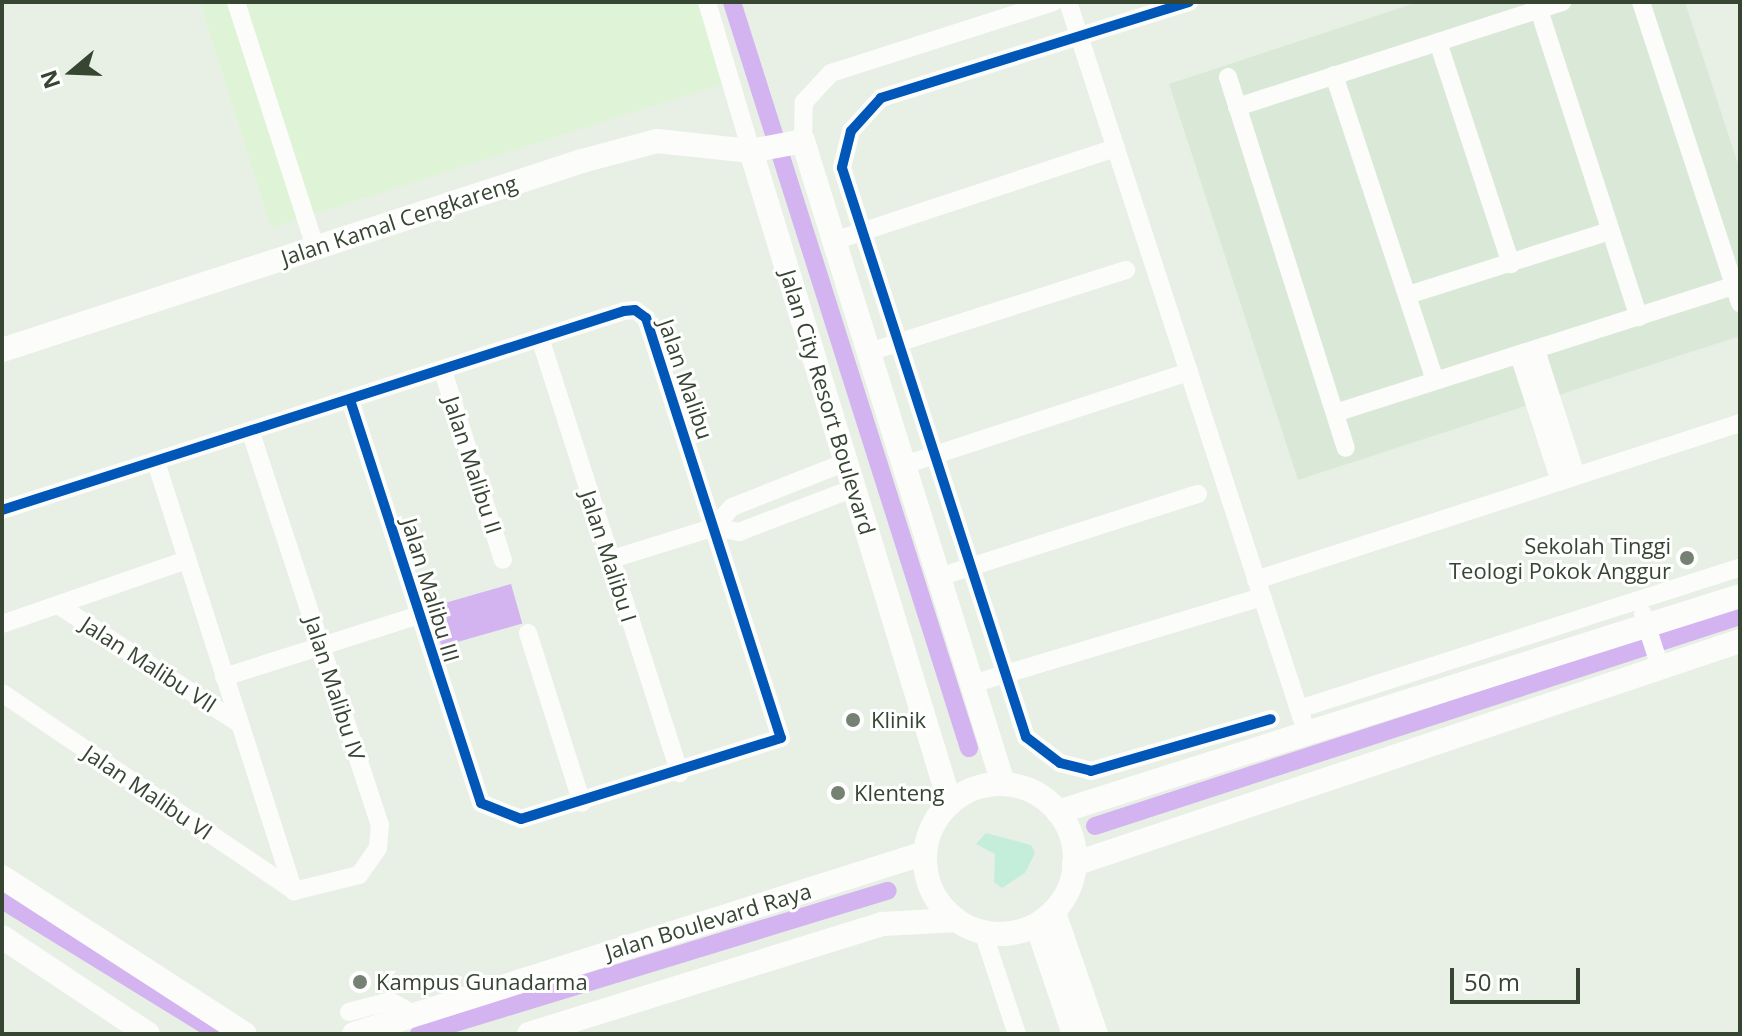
<!DOCTYPE html>
<html>
<head>
<meta charset="utf-8">
<style>
  body { margin:0 }
  #map { position:relative; width:1742px; height:1036px; overflow:hidden; background:#e8f0e6; font-family:"Open Sans",sans-serif }
  div>[style] { position:absolute }
  .residential>* { inset:0; background:#dae8d7 }
  .commercial>* { inset:0; background:#dff4d7 }
  .green>* { inset:0; background:#c4eed9 }
  .water>* { inset:0; background:#d4b3f1; transform-origin:0 0 }
  .canal>* { height:18px; margin:-9px; padding:0 9px; transform-origin:9px; border-radius:9px; background:#d4b3f1 }
  .minor>* { height:18px; margin:-9px; padding:0 9px; transform-origin:9px; border-radius:9px; background:#fcfdfb }
  .tertiary>* { height:24px; margin:-12px; padding:0 12px; transform-origin:12px; border-radius:12px; background:#fcfdfb }
  .tertiary>.ring { margin:-12px; padding:0; box-sizing:content-box; background:none; border:24px solid #fcfdfb; border-radius:50% }
  .cycleway>* { height:10px; margin:-5px; padding:0 5px; transform-origin:5px; border-radius:5px; background:#0057b8 }
  .dots>* { width:22px; height:22px; translate:-50% -50%; box-sizing:border-box; border:4px solid #fff; border-radius:50% }
  span { translate:-50% -50%; white-space:nowrap; text-align:center; line-height:1.15; -webkit-text-stroke:6px #fff; paint-order:stroke }
  .street-label { font-size:22px; color:#374533 }
  .poi-label { font-size:22px; color:#374533 }
  .right { translate:-100% -50%; text-align:right }
  .left { translate:0 -50%; text-align:left }
  .frame { position:absolute; inset:0; border:4px solid #374533; pointer-events:none }
  .north { position:absolute; left:32px; top:32px; width:80px; height:80px; -webkit-text-stroke:6px #fff; paint-order:stroke; rotate:251deg; font-size:22px; font-weight:700; line-height:32px; text-align:center; color:#374533 }
  .north::after { content:''; display:block; margin:auto; width:28px; height:36px; background:#374533; clip-path:polygon(50% 0,100% 100%,50% 72%,0 100%) }
  .scale { position:absolute; left:1450px; top:968px; width:130px; height:36px; box-sizing:border-box; border:4px solid #374533; border-top:0; padding-left:10px; font-size:24px; line-height:28px; white-space:nowrap; color:#374533; -webkit-text-stroke:6px #fff; paint-order:stroke }
</style>
</head>
<body>
<div id="map">
  <div class="residential">
    <div style="clip-path:polygon(1418px 2px,1685px 2px,1740px 170px,1740px 336px,1298px 480px,1169px 84px)"></div>
  </div>
  <div class="commercial">
    <div style="clip-path:polygon(200px 2px,709px 2px,734px 80px,271px 228px)"></div>
  </div>
  <div class="green">
    <div style="clip-path:polygon(986px 833px,1031px 845px,1035px 853px,1025px 873px,1002px 888px,994px 882px,995px 854px,976px 844px)"></div>
  </div>
  <div class="water">
    <div style="left:511px;top:584px;width:41px;height:84px;rotate:74deg"></div>
  </div>
  <div class="canal">
    <div style="left:732px;top:2px;width:783px;rotate:72.38deg"></div>
    <div style="left:1095px;top:826px;width:678px;rotate:-18.03deg"></div>
    <div style="left:2px;top:900px;width:256px;rotate:31.6deg"></div>
    <div style="left:419px;top:1034px;width:490px;rotate:-17deg"></div>
  </div>
  <div class="minor">
    <div style="left:236px;top:2px;width:256px;rotate:72.1deg"></div>
    <div style="left:707px;top:2px;width:155px;rotate:73.5deg"></div>
    <div style="left:1068px;top:2px;width:770px;rotate:71.92deg"></div>
    <div style="left:1189px;top:2px;width:323px;rotate:162.7deg"></div>
    <div style="left:881px;top:98px;width:45px;rotate:132.3deg"></div>
    <div style="left:851px;top:131px;width:38px;rotate:104deg"></div>
    <div style="left:842px;top:168px;width:598px;rotate:72.08deg"></div>
    <div style="left:1026px;top:737px;width:43px;rotate:37.4deg"></div>
    <div style="left:1060px;top:763px;width:32px;rotate:14deg"></div>
    <div style="left:1091px;top:771px;width:187px;rotate:-16.1deg"></div>
    <div style="left:1641px;top:2px;width:317px;rotate:71.8deg"></div>
    <div style="left:1539px;top:10px;width:323px;rotate:72deg"></div>
    <div style="left:1438px;top:42px;width:234px;rotate:71.8deg"></div>
    <div style="left:1334px;top:75px;width:322px;rotate:71.7deg"></div>
    <div style="left:1228px;top:77px;width:389px;rotate:72.4deg"></div>
    <div style="left:1237px;top:107px;width:342px;rotate:-17.9deg"></div>
    <div style="left:803px;top:141px;width:39px;rotate:-89deg"></div>
    <div style="left:804px;top:102px;width:40px;rotate:-47deg"></div>
    <div style="left:831px;top:73px;width:233px;rotate:-17.7deg"></div>
    <div style="left:834px;top:241px;width:297px;rotate:-18.3deg"></div>
    <div style="left:1408px;top:295px;width:212px;rotate:-17.6deg"></div>
    <div style="left:540px;top:338px;width:457px;rotate:72.2deg"></div>
    <div style="left:1536px;top:350px;width:131px;rotate:72.3deg"></div>
    <div style="left:869px;top:352px;width:270px;rotate:-17.7deg"></div>
    <div style="left:1519px;top:355px;width:133px;rotate:72deg"></div>
    <div style="left:443px;top:371px;width:198px;rotate:72.4deg"></div>
    <div style="left:1335px;top:413px;width:419px;rotate:-17.7deg"></div>
    <div style="left:251px;top:433px;width:413px;rotate:71.8deg"></div>
    <div style="left:380px;top:825px;width:23px;rotate:95deg"></div>
    <div style="left:378px;top:848px;width:33px;rotate:125deg"></div>
    <div style="left:359px;top:875px;width:67px;rotate:166.2deg"></div>
    <div style="left:156px;top:462px;width:451px;rotate:72.2deg"></div>
    <div style="left:904px;top:465px;width:300px;rotate:-18.1deg"></div>
    <div style="left:2px;top:510px;width:653px;rotate:-17.74deg"></div>
    <div style="left:624px;top:311px;width:11px;rotate:-5deg"></div>
    <div style="left:635px;top:310px;width:14px;rotate:36deg"></div>
    <div style="left:646px;top:318px;width:441px;rotate:72.2deg"></div>
    <div style="left:781px;top:738px;width:272px;rotate:162.7deg"></div>
    <div style="left:521px;top:819px;width:43px;rotate:-158.2deg"></div>
    <div style="left:481px;top:803px;width:424px;rotate:-108deg"></div>
    <div style="left:715px;top:527px;width:26px;rotate:-50deg"></div>
    <div style="left:732px;top:507px;width:123px;rotate:-21.5deg"></div>
    <div style="left:609px;top:560px;width:111px;rotate:-17.3deg"></div>
    <div style="left:715px;top:527px;width:25px;rotate:12deg"></div>
    <div style="left:739px;top:532px;width:123px;rotate:-20.9deg"></div>
    <div style="left:939px;top:577px;width:272px;rotate:-17.8deg"></div>
    <div style="left:1256px;top:580px;width:509px;rotate:-17.97deg"></div>
    <div style="left:58px;top:605px;width:217px;rotate:33.2deg"></div>
    <div style="left:1643px;top:614px;width:56px;rotate:72.2deg"></div>
    <div style="left:2px;top:624px;width:196px;rotate:-19.1deg"></div>
    <div style="left:528px;top:633px;width:178px;rotate:72.4deg"></div>
    <div style="left:224px;top:677px;width:205px;rotate:-17.6deg"></div>
    <div style="left:972px;top:684px;width:303px;rotate:-16.7deg"></div>
    <div style="left:2px;top:693px;width:353px;rotate:34.1deg"></div>
    <div style="left:1299px;top:709px;width:463px;rotate:-17.8deg"></div>
    <div style="left:983px;top:932px;width:108px;rotate:71.6deg"></div>
    <div style="left:349px;top:1012px;width:42px;rotate:-15deg"></div>
    <div style="left:390px;top:1001px;width:26px;rotate:29deg"></div>
  </div>
  <div class="tertiary">
    <div style="left:751px;top:151px;width:682px;rotate:73.03deg"></div>
    <div style="left:2px;top:350px;width:610px;rotate:-18.05deg"></div>
    <div style="left:582px;top:161px;width:78px;rotate:-14.9deg"></div>
    <div style="left:657px;top:141px;width:95px;rotate:6.1deg"></div>
    <div style="left:751px;top:151px;width:53px;rotate:-10.9deg"></div>
    <div style="left:803px;top:141px;width:672px;rotate:72.7deg"></div>
    <div class="ring" style="left:925px;top:784px;width:126px;height:126px"></div>
    <div style="left:1058px;top:812px;width:715px;rotate:-17.57deg"></div>
    <div style="left:1074px;top:864px;width:702px;rotate:-18.51deg"></div>
    <div style="left:2px;top:877px;width:289px;rotate:32.9deg"></div>
    <div style="left:1054px;top:913px;width:128px;rotate:70.9deg"></div>
    <div style="left:1037px;top:925px;width:115px;rotate:71.3deg"></div>
    <div style="left:2px;top:937px;width:175px;rotate:33.6deg"></div>
    <div style="left:354px;top:1034px;width:599px;rotate:-17.59deg"></div>
    <div style="left:529px;top:1034px;width:371px;rotate:-17.3deg"></div>
    <div style="left:883px;top:924px;width:73px;rotate:-3.1deg"></div>
  </div>
  <div class="cycleway">
    <div style="left:1189px;top:2px;width:323px;rotate:162.7deg"></div>
    <div style="left:881px;top:98px;width:45px;rotate:132.3deg"></div>
    <div style="left:851px;top:131px;width:38px;rotate:104deg"></div>
    <div style="left:842px;top:168px;width:598px;rotate:72.08deg"></div>
    <div style="left:1026px;top:737px;width:43px;rotate:37.4deg"></div>
    <div style="left:1060px;top:763px;width:32px;rotate:14deg"></div>
    <div style="left:1091px;top:771px;width:187px;rotate:-16.1deg"></div>
    <div style="left:2px;top:510px;width:653px;rotate:-17.74deg"></div>
    <div style="left:624px;top:311px;width:11px;rotate:-5deg"></div>
    <div style="left:635px;top:310px;width:14px;rotate:36deg"></div>
    <div style="left:646px;top:318px;width:441px;rotate:72.2deg"></div>
    <div style="left:781px;top:738px;width:272px;rotate:162.7deg"></div>
    <div style="left:521px;top:819px;width:43px;rotate:-158.2deg"></div>
    <div style="left:481px;top:803px;width:424px;rotate:-108deg"></div>
  </div>
  <div class="dots">
    <div style="left:1687px;top:558px;background:#758172"></div>
    <div style="left:853px;top:720px;background:#758172"></div>
    <div style="left:838px;top:793px;background:#758172"></div>
    <div style="left:360px;top:982px;background:#758172"></div>
  </div>
  <div class="street-label">
    <span style="left:399px;top:220px;rotate:-18deg">Jalan Kamal Cengkareng</span>
    <span style="left:686px;top:379px;rotate:71deg">Jalan Malibu</span>
    <span style="left:828px;top:402px;rotate:73deg">Jalan City Resort Boulevard</span>
    <span style="left:473px;top:465px;rotate:72deg">Jalan Malibu II</span>
    <span style="left:609px;top:556px;rotate:72deg">Jalan Malibu I</span>
    <span style="left:431px;top:590px;rotate:73deg">Jalan Malibu III</span>
    <span style="left:149px;top:664px;rotate:33deg">Jalan Malibu VII</span>
    <span style="left:335px;top:688px;rotate:72deg">Jalan Malibu IV</span>
    <span style="left:148px;top:792px;rotate:34deg">Jalan Malibu VI</span>
    <span style="left:708px;top:921px;rotate:-17deg">Jalan Boulevard Raya</span>
  </div>
  <div class="poi-label">
    <span class="right" style="left:1671px;top:558px">Sekolah Tinggi<br>Teologi Pokok Anggur</span>
    <span class="left" style="left:871px;top:720px">Klinik</span>
    <span class="left" style="left:854px;top:793px">Klenteng</span>
    <span class="left" style="left:376px;top:982px">Kampus Gunadarma</span>
  </div>
  <div class="frame"></div>
  <div class="north">N</div>
  <div class="scale">50 m</div>
</div>
</body>
</html>
